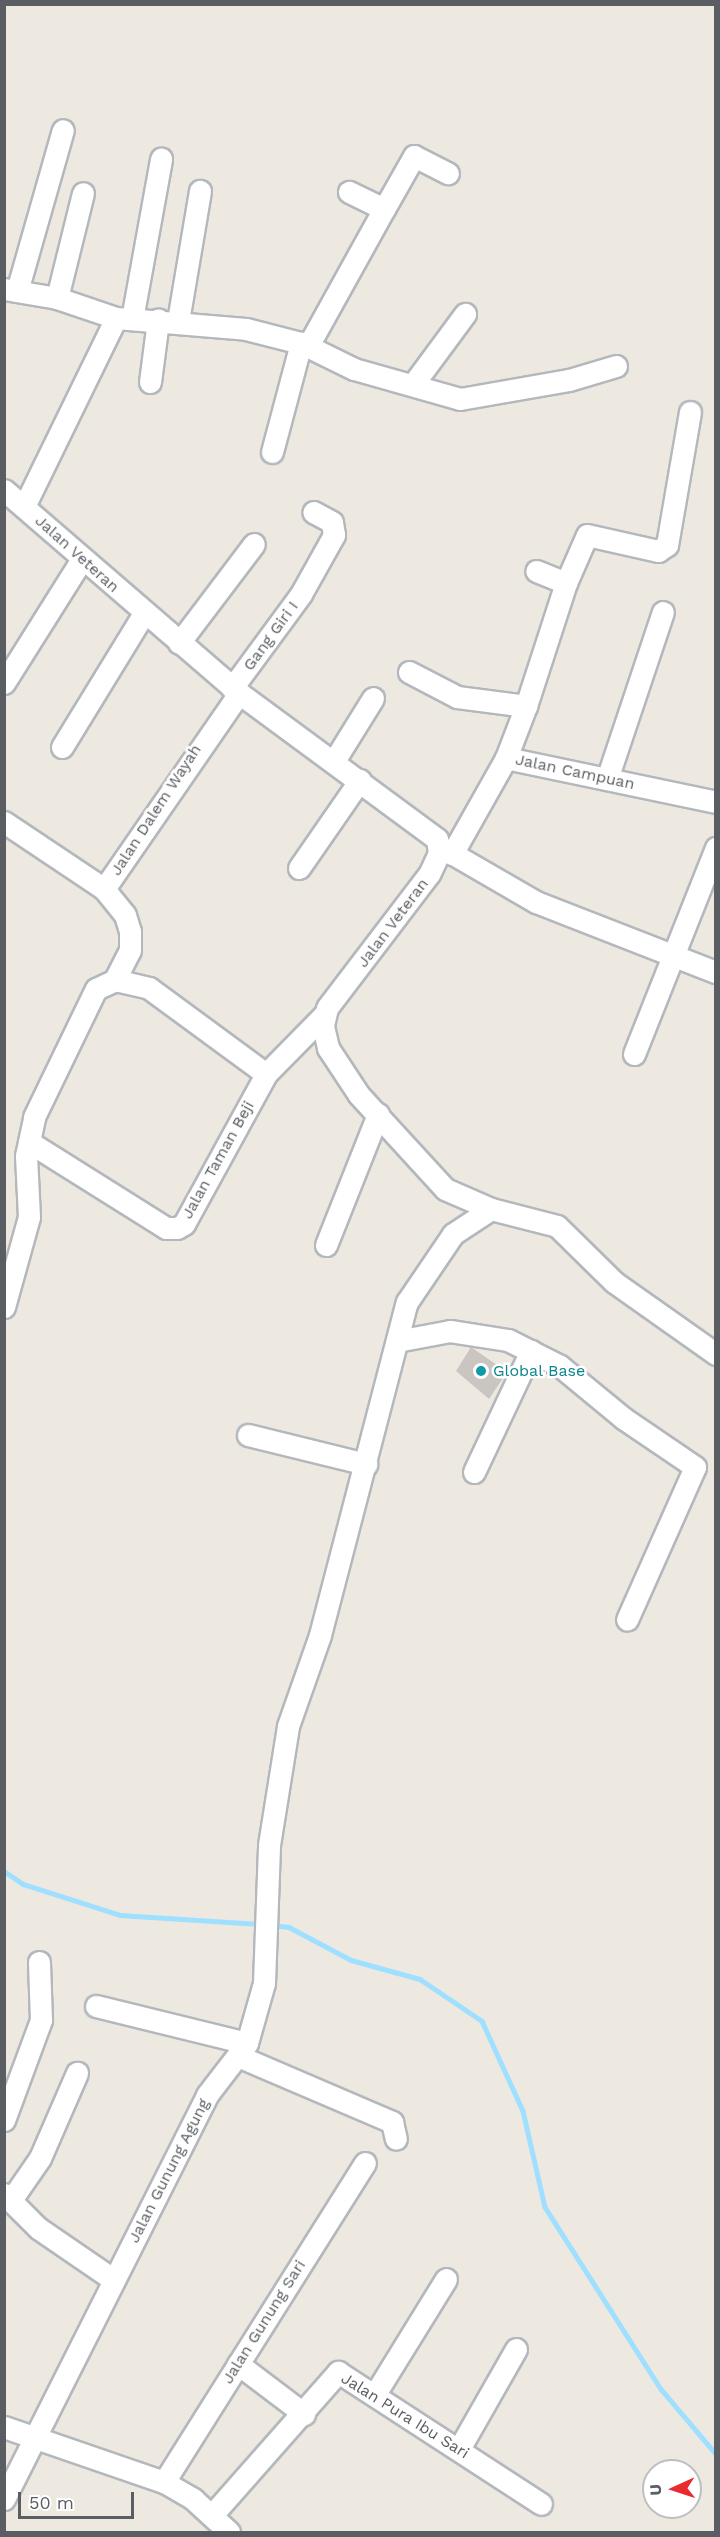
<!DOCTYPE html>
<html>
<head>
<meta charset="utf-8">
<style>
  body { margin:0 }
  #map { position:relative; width:720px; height:2537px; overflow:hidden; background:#ede9e1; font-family:"Work Sans",sans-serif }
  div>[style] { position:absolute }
  .stream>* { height:4.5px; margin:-2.25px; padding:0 2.25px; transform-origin:2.25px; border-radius:2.25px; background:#9fdfff }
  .building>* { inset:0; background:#cac5c0 }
  .roads { filter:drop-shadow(2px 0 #b4b8bc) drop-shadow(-2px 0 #b4b8bc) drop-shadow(0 2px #b4b8bc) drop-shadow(0 -2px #b4b8bc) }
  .minor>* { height:21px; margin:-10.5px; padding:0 10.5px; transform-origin:10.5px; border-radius:10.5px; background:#fff }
  .dots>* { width:16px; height:16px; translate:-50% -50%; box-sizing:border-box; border:3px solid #fff; border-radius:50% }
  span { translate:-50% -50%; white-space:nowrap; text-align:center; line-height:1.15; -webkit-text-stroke:5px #fff; paint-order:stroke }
  .street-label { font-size:16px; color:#5a5e62 }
  .culture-label { font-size:16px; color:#0d838f }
  .left { translate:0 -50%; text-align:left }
  .frame { position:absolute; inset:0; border:6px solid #5a5e62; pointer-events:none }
  .north { position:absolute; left:642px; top:2459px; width:60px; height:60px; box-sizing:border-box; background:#fff; border:2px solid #bdbfc0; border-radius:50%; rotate:267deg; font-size:16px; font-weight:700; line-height:24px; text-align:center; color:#5a5e62 }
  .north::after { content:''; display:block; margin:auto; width:21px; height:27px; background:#e92b30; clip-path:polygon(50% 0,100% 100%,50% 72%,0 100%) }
  .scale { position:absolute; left:18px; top:2492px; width:116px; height:27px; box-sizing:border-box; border:3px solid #5a5e62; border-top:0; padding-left:8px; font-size:18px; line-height:21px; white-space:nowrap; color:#5a5e62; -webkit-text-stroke:4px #fff; paint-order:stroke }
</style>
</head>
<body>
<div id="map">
  <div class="stream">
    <div style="left:4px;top:1871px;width:23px;rotate:34deg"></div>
    <div style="left:23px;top:1884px;width:102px;rotate:17.7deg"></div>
    <div style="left:120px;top:1915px;width:140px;rotate:3.7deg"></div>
    <div style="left:271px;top:1925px;width:18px;rotate:6deg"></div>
    <div style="left:289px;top:1927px;width:70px;rotate:28deg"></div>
    <div style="left:351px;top:1960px;width:72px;rotate:15.4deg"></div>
    <div style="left:420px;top:1979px;width:75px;rotate:34.1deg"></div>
    <div style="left:482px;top:2021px;width:99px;rotate:65.5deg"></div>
    <div style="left:523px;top:2111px;width:98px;rotate:77.1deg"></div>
    <div style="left:545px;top:2207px;width:216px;rotate:57.5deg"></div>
    <div style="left:661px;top:2389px;width:85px;rotate:49.8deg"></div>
  </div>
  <div class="building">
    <div style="clip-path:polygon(471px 1347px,507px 1372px,489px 1399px,456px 1371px)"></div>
  </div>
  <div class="roads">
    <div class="minor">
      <div style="left:384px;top:209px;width:61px;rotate:-60.5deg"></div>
      <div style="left:414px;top:156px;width:38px;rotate:27deg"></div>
      <div style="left:4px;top:289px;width:54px;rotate:9.6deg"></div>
      <div style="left:57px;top:298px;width:62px;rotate:18.7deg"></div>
      <div style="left:116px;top:318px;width:210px;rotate:116deg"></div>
      <div style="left:17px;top:291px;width:167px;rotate:-74.1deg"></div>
      <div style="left:57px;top:298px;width:108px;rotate:-76.1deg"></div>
      <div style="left:116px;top:318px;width:130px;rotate:4.8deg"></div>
      <div style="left:246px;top:329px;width:57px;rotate:14.3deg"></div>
      <div style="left:301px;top:343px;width:59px;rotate:26.1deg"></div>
      <div style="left:354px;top:369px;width:110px;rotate:15.8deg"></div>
      <div style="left:460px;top:399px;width:111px;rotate:-9.9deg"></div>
      <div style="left:569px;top:380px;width:49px;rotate:-16.6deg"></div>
      <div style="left:132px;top:319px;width:163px;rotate:-79.7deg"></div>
      <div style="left:178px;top:321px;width:132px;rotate:-80.4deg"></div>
      <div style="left:308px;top:346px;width:157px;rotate:-61deg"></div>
      <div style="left:384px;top:209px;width:39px;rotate:-154deg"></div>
      <div style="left:150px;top:382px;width:63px;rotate:-82.6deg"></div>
      <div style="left:414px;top:383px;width:86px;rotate:-53.5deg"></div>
      <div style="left:272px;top:452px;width:113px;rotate:-75.1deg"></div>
      <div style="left:4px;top:490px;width:311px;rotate:40.8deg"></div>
      <div style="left:239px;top:693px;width:246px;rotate:36.4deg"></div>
      <div style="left:437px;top:839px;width:14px;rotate:82deg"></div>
      <div style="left:439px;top:853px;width:23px;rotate:115deg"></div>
      <div style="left:429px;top:874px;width:168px;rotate:127.3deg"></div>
      <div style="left:327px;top:1008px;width:18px;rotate:103deg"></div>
      <div style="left:323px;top:1026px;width:23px;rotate:77deg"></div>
      <div style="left:328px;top:1048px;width:56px;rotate:56.6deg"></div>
      <div style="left:359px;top:1095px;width:127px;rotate:47.5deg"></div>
      <div style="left:445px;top:1189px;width:50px;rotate:23.5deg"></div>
      <div style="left:491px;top:1209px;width:68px;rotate:14.4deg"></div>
      <div style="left:557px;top:1226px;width:80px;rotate:44.5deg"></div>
      <div style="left:614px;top:1282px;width:125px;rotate:35.2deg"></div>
      <div style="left:566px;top:583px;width:52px;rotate:-66.4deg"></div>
      <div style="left:587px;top:535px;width:73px;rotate:12.7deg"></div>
      <div style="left:658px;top:551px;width:11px;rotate:-34deg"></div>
      <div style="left:667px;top:545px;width:135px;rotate:-80.2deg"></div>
      <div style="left:179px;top:643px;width:124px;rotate:-52.9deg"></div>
      <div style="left:409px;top:672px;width:54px;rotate:27.5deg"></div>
      <div style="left:457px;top:697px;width:70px;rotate:7.4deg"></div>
      <div style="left:526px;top:706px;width:56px;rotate:111deg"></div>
      <div style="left:4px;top:683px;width:146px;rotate:-57.8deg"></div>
      <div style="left:232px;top:688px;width:117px;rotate:-53.7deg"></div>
      <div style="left:301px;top:594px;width:68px;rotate:-60.8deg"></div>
      <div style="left:334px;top:535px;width:13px;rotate:-99deg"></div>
      <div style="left:332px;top:522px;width:21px;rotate:-152deg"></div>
      <div style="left:526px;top:706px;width:129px;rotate:-72deg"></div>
      <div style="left:566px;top:583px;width:32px;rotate:-158deg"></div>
      <div style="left:62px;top:747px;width:157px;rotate:-58.5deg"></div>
      <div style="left:334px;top:761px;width:74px;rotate:-58.2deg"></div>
      <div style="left:607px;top:779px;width:176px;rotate:-71.5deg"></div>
      <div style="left:4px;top:822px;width:120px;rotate:33.8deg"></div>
      <div style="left:104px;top:889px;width:238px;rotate:-55.4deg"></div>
      <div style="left:441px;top:847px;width:110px;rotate:30.1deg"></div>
      <div style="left:536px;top:902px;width:193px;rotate:21.3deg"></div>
      <div style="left:452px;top:854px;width:110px;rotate:-60.6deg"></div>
      <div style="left:506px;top:758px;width:215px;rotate:11.8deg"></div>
      <div style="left:299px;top:868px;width:107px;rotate:-55.3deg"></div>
      <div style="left:104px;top:889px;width:33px;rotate:51deg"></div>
      <div style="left:125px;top:915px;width:17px;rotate:73deg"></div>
      <div style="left:130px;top:931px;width:19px;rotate:90deg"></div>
      <div style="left:130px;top:950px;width:34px;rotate:117deg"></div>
      <div style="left:634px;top:1054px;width:222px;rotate:-68.3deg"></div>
      <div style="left:29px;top:1142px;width:162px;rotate:32.1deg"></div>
      <div style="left:166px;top:1228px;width:11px"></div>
      <div style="left:177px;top:1228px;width:8px;rotate:-30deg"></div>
      <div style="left:184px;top:1224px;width:171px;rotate:-61.3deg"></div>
      <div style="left:266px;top:1074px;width:83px;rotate:-45.5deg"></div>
      <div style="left:326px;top:1245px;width:141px;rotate:-68.3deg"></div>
      <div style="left:4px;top:1307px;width:93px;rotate:-74.5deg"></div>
      <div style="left:29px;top:1217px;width:61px;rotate:-92.8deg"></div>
      <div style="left:26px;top:1156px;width:40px;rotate:-78deg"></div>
      <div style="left:34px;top:1117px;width:142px;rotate:-64.2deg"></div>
      <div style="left:96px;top:989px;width:21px;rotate:-25deg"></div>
      <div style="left:115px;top:980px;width:35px;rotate:13deg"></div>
      <div style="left:149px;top:988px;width:145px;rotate:36.3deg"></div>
      <div style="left:397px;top:1341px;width:54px;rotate:-10.7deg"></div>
      <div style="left:450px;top:1331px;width:59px;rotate:8.8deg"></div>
      <div style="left:508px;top:1340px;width:58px;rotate:26.6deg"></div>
      <div style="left:560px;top:1366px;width:82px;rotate:39.5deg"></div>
      <div style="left:623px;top:1418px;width:87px;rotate:34.2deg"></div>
      <div style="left:695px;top:1467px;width:167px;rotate:114deg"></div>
      <div style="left:248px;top:1435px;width:122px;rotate:13.8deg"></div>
      <div style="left:474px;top:1472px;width:134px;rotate:-64.8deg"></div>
      <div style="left:96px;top:2006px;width:155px;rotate:13.8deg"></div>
      <div style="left:238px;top:2056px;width:168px;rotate:23.2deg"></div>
      <div style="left:392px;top:2122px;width:17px;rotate:77deg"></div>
      <div style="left:4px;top:2120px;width:107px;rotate:-69.7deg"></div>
      <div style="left:41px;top:2020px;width:58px;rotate:-92deg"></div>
      <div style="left:4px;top:2194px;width:48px;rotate:45deg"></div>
      <div style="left:38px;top:2228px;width:92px;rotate:34.4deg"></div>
      <div style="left:11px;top:2200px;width:51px;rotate:-55.4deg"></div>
      <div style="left:40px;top:2158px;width:93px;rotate:-66.5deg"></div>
      <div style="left:238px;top:2364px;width:83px;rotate:37.1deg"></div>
      <div style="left:375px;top:2394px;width:135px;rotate:-58.3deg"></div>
      <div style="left:4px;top:2427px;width:169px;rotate:19deg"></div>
      <div style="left:164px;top:2482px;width:34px;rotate:30deg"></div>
      <div style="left:193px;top:2499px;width:49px;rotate:42.5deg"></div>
      <div style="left:459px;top:2449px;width:115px;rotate:-60.3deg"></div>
      <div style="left:164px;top:2482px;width:377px;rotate:-57.8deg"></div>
      <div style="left:4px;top:2499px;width:452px;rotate:-63.3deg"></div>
      <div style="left:207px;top:2095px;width:66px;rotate:-52.4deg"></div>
      <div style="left:247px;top:2043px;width:62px;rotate:-74.2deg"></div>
      <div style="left:264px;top:1983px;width:138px;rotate:-87.9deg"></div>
      <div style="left:269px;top:1845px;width:121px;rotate:-80.9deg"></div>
      <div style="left:288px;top:1726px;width:96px;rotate:-70.6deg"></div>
      <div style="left:320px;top:1635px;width:344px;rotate:-75.4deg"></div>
      <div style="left:407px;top:1302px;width:82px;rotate:-55.9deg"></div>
      <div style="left:453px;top:1234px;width:45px;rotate:-33.3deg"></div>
      <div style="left:212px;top:2515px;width:191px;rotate:-48.6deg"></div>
      <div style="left:338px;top:2372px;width:242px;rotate:33deg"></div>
    </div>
  </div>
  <div class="dots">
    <div style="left:481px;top:1371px;background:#0f9aa8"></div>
  </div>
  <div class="street-label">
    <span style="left:77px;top:554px;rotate:42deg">Jalan Veteran</span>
    <span style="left:271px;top:636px;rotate:-54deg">Gang Giri I</span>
    <span style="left:575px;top:772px;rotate:12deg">Jalan Campuan</span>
    <span style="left:156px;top:810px;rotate:-57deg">Jalan Dalem Wayah</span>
    <span style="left:393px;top:923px;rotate:-53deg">Jalan Veteran</span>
    <span style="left:218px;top:1160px;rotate:-61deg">Jalan Taman Beji</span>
    <span style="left:169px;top:2171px;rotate:-63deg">Jalan Gunung Agung</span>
    <span style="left:264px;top:2322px;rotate:-58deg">Jalan Gunung Sari</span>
    <span style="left:405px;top:2416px;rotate:32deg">Jalan Pura Ibu Sari</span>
  </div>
  <div class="culture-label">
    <span class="left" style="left:493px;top:1371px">Global Base</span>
  </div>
  <div class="frame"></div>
  <div class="north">U</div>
  <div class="scale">50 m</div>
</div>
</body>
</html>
